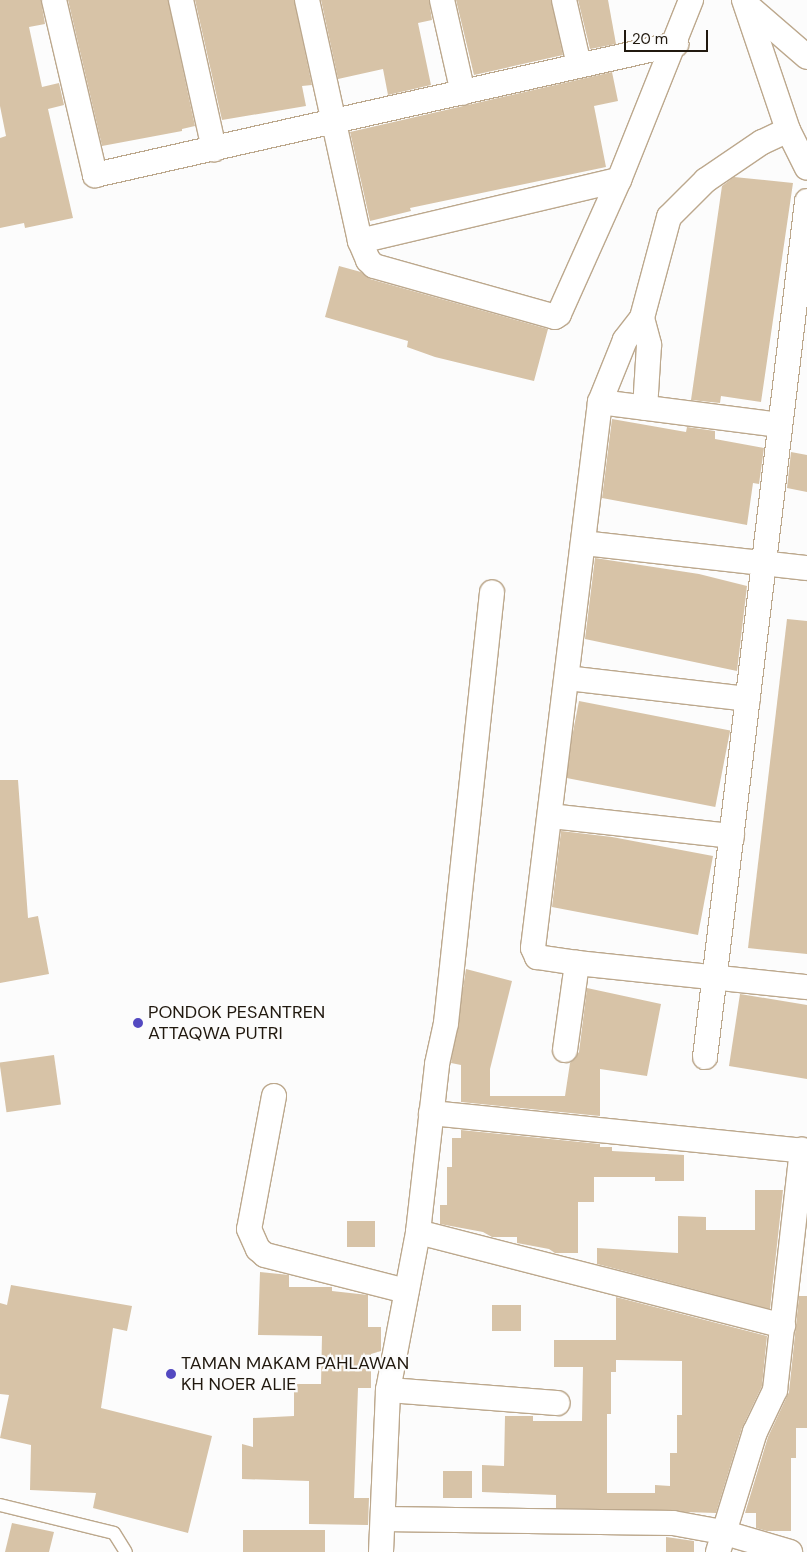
<!DOCTYPE html>
<html>
<head>
<meta charset="utf-8">
<style>
  body { margin:0 }
  #map { position:relative; width:807px; height:1552px; overflow:hidden; background:#fcfcfc; font-family:"DM Sans",sans-serif }
  div>[style] { position:absolute }
  .building>* { inset:0; background:#d7c3a7; transform-origin:0 0 }
  .roads { filter:drop-shadow(1px 0 #bca88d) drop-shadow(-1px 0 #bca88d) drop-shadow(0 1px #bca88d) drop-shadow(0 -1px #bca88d) }
  .service>* { height:12px; margin:-6px; padding:0 6px; transform-origin:6px; border-radius:6px; background:#fff }
  .minor>* { height:24px; margin:-12px; padding:0 12px; transform-origin:12px; border-radius:12px; background:#fff }
  .dots>* { width:14px; height:14px; translate:-50% -50%; box-sizing:border-box; border:2px solid #fcfcfc; border-radius:50% }
  span { translate:-50% -50%; white-space:nowrap; text-align:center; line-height:1.15; -webkit-text-stroke:4.5px #fcfcfc; paint-order:stroke }
  .poi-label { font-size:18px; color:#21190f }
  .left { translate:0 -50%; text-align:left }
  .scale { position:absolute; left:624px; top:30px; width:84px; height:22px; box-sizing:border-box; border:2px solid #21190f; border-top:0; padding-left:6px; font-size:15px; line-height:18px; white-space:nowrap; color:#21190f; -webkit-text-stroke:4px #fcfcfc; paint-order:stroke }
</style>
</head>
<body>
<div id="map">
  <div class="building">
    <div style="clip-path:polygon(0 0,41px 0,45px 24px,29px 27px,42px 87px,59px 83px,64px 105px,48px 109px,73px 218px,25px 228px,24px 223px,0 228px,0 138px,6px 136px,0 106px)"></div>
    <div style="clip-path:polygon(68px 0,168px 0,195px 126px,182px 129px,182px 131px,102px 146px)"></div>
    <div style="clip-path:polygon(195px 0,294px 0,312px 85px,302px 86px,306px 106px,222px 120px)"></div>
    <div style="clip-path:polygon(321px 0,429px 0,432px 20px,418px 23px,431px 85px,388px 95px,383px 69px,338px 79px)"></div>
    <div style="clip-path:polygon(456px 0,551px 0,563px 55px,474px 75px)"></div>
    <div style="clip-path:polygon(578px 0,608px 0,616px 44px,590px 49px)"></div>
    <div style="clip-path:polygon(612px 72px,618px 101px,594px 106px,606px 167px,410px 208px,411px 211px,370px 221px,350px 132px)"></div>
    <div style="clip-path:polygon(734px 177px,793px 183px,761px 402px,721px 396px,720px 403px,691px 400px,722px 186px)"></div>
    <div style="clip-path:polygon(339px 266px,361px 272px,370px 279px,548px 329px,534px 381px,435px 357px,407px 347px,408px 341px,325px 317px)"></div>
    <div style="clip-path:polygon(612px 419px,686px 432px,687px 427px,715px 431px,715px 439px,764px 448px,759px 484px,753px 483px,747px 525px,602px 498px)"></div>
    <div style="clip-path:polygon(791px 452px,807px 455px,807px 492px,787px 488px)"></div>
    <div style="clip-path:polygon(595px 558px,699px 574px,747px 586px,737px 671px,585px 639px)"></div>
    <div style="clip-path:polygon(787px 619px,807px 621px,807px 954px,748px 948px)"></div>
    <div style="left:579px;top:701px;width:154px;height:78px;rotate:11deg"></div>
    <div style="clip-path:polygon(0 780px,18px 780px,28px 918px,38px 916px,49px 974px,0 983px)"></div>
    <div style="clip-path:polygon(561px 831px,612px 837px,713px 856px,698px 935px,552px 907px)"></div>
    <div style="clip-path:polygon(466px 969px,512px 981px,490px 1069px,490px 1096px,565px 1096px,570px 1063px,579px 1052px,587px 988px,661px 1004px,647px 1076px,600px 1069px,600px 1116px,461px 1102px,461px 1065px,451px 1063px)"></div>
    <div style="clip-path:polygon(740px 994px,807px 1005px,807px 1079px,729px 1066px)"></div>
    <div style="left:54px;top:1055px;width:50px;height:55px;rotate:82deg"></div>
    <div style="clip-path:polygon(461px 1130px,600px 1144px,600px 1147px,612px 1147px,612px 1151px,684px 1155px,684px 1181px,655px 1181px,655px 1177px,594px 1177px,594px 1202px,578px 1202px,578px 1253px,555px 1253px,549px 1249px,517px 1243px,517px 1237px,492px 1237px,483px 1232px,440px 1224px,440px 1205px,447px 1205px,447px 1167px,452px 1167px,452px 1138px,461px 1138px)"></div>
    <div style="clip-path:polygon(755px 1190px,783px 1190px,770px 1309px,597px 1264px,597px 1248px,678px 1253px,678px 1216px,706px 1217px,706px 1230px,755px 1230px)"></div>
    <div style="left:347px;top:1221px;width:28px;height:26px"></div>
    <div style="clip-path:polygon(260px 1272px,289px 1275px,289px 1287px,332px 1287px,332px 1291px,368px 1295px,368px 1327px,381px 1327px,381px 1351px,371px 1354px,371px 1388px,358px 1388px,354px 1498px,369px 1498px,368px 1525px,309px 1524px,309px 1481px,242px 1479px,242px 1444px,253px 1447px,253px 1418px,294px 1416px,294px 1384px,321px 1384px,322px 1336px,258px 1335px)"></div>
    <div style="clip-path:polygon(11px 1285px,132px 1306px,127px 1331px,113px 1328px,101px 1408px,212px 1436px,188px 1533px,93px 1508px,96px 1493px,30px 1490px,31px 1445px,0 1438px,9px 1395px,0 1394px,0 1303px,7px 1305px)"></div>
    <div style="clip-path:polygon(799px 1296px,807px 1296px,807px 1428px,796px 1428px,796px 1458px,791px 1458px,791px 1531px,767px 1531px,756px 1528px,756px 1513px,745px 1513px,768px 1437px,789px 1392px)"></div>
    <div style="clip-path:polygon(evenodd,616px 1297px,767px 1336px,762px 1386px,742px 1428px,716px 1513px,556px 1508px,556px 1495px,482px 1492px,482px 1465px,504px 1466px,505px 1416px,533px 1416px,533px 1421px,582px 1421px,583px 1367px,554px 1367px,554px 1340px,616px 1340px,616px 1297px,616px 1360px,682px 1361px,682px 1415px,677px 1415px,677px 1453px,670px 1453px,670px 1486px,655px 1485px,655px 1493px,607px 1493px,607px 1414px,611px 1414px,611px 1372px,616px 1372px,616px 1360px)"></div>
    <div style="left:492px;top:1305px;width:29px;height:26px"></div>
    <div style="left:443px;top:1471px;width:29px;height:27px"></div>
    <div style="clip-path:polygon(12px 1523px,54px 1532px,49px 1552px,5px 1552px)"></div>
    <div style="left:243px;top:1530px;width:82px;height:22px"></div>
    <div style="clip-path:polygon(666px 1537px,694px 1541px,694px 1552px,666px 1552px)"></div>
  </div>
  <div class="roads">
    <div class="service">
      <div style="left:0;top:1505px;width:117px;rotate:13.8deg"></div>
      <div style="left:114px;top:1533px;width:22px;rotate:58deg"></div>
    </div>
    <div class="minor">
      <div style="left:54px;top:0;width:180px;rotate:76.8deg"></div>
      <div style="left:95px;top:175px;width:596px;rotate:-12.71deg"></div>
      <div style="left:181px;top:0;width:153px;rotate:77.5deg"></div>
      <div style="left:307px;top:0;width:247px;rotate:77.6deg"></div>
      <div style="left:360px;top:241px;width:21px;rotate:67deg"></div>
      <div style="left:368px;top:260px;width:8px;rotate:45deg"></div>
      <div style="left:374px;top:266px;width:188px;rotate:15.7deg"></div>
      <div style="left:555px;top:317px;width:5px;rotate:-37deg"></div>
      <div style="left:559px;top:314px;width:147px;rotate:-65.9deg"></div>
      <div style="left:619px;top:180px;width:194px;rotate:-68.2deg"></div>
      <div style="left:442px;top:0;width:95px;rotate:77.3deg"></div>
      <div style="left:564px;top:0;width:67px;rotate:77deg"></div>
      <div style="left:744px;top:0;width:137px;rotate:71.3deg"></div>
      <div style="left:788px;top:130px;width:42px;rotate:63.4deg"></div>
      <div style="left:748px;top:6px;width:78px;rotate:40.8deg"></div>
      <div style="left:788px;top:130px;width:29px;rotate:155deg"></div>
      <div style="left:762px;top:142px;width:68px;rotate:145.8deg"></div>
      <div style="left:706px;top:180px;width:52px;rotate:135deg"></div>
      <div style="left:669px;top:217px;width:105px;rotate:105deg"></div>
      <div style="left:642px;top:318px;width:28px;rotate:128deg"></div>
      <div style="left:625px;top:340px;width:67px;rotate:112deg"></div>
      <div style="left:600px;top:402px;width:550px;rotate:97deg"></div>
      <div style="left:533px;top:948px;width:10px;rotate:66deg"></div>
      <div style="left:537px;top:957px;width:40px;rotate:8.5deg"></div>
      <div style="left:577px;top:963px;width:231px;rotate:6deg"></div>
      <div style="left:360px;top:241px;width:266px;rotate:-13.3deg"></div>
      <div style="left:642px;top:318px;width:28px;rotate:75deg"></div>
      <div style="left:649px;top:345px;width:63px;rotate:93.6deg"></div>
      <div style="left:600px;top:402px;width:181px;rotate:7.3deg"></div>
      <div style="left:583px;top:543px;width:225px;rotate:6.4deg"></div>
      <div style="left:567px;top:678px;width:182px;rotate:6.6deg"></div>
      <div style="left:550px;top:816px;width:183px;rotate:6.3deg"></div>
      <div style="left:565px;top:1050px;width:88px;rotate:-82.1deg"></div>
      <div style="left:705px;top:1057px;width:862px;rotate:-83.2deg"></div>
      <div style="left:274px;top:1096px;width:135px;rotate:100.6deg"></div>
      <div style="left:249px;top:1229px;width:22px;rotate:66deg"></div>
      <div style="left:258px;top:1249px;width:9px;rotate:41deg"></div>
      <div style="left:265px;top:1255px;width:146px;rotate:14.3deg"></div>
      <div style="left:431px;top:1113px;width:378px;rotate:5.8deg"></div>
      <div style="left:418px;top:1232px;width:377px;rotate:14.4deg"></div>
      <div style="left:388px;top:1390px;width:170px;rotate:4.4deg"></div>
      <div style="left:383px;top:1519px;width:290px;rotate:0.8deg"></div>
      <div style="left:673px;top:1523px;width:50px;rotate:10.4deg"></div>
      <div style="left:722px;top:1532px;width:71px;rotate:16.4deg"></div>
      <div style="left:381px;top:1552px;width:162px;rotate:-87.5deg"></div>
      <div style="left:388px;top:1390px;width:161px;rotate:-79.2deg"></div>
      <div style="left:418px;top:1232px;width:169px;rotate:-83.5deg"></div>
      <div style="left:437px;top:1064px;width:42px;rotate:-77.6deg"></div>
      <div style="left:446px;top:1023px;width:433px;rotate:-83.9deg"></div>
      <div style="left:718px;top:1552px;width:126px;rotate:-72.9deg"></div>
      <div style="left:755px;top:1432px;width:47px;rotate:-64.5deg"></div>
      <div style="left:775px;top:1390px;width:242px;rotate:-83.6deg"></div>
    </div>
  </div>
  <div class="dots">
    <div style="left:138px;top:1023px;background:#5349c1"></div>
    <div style="left:171px;top:1374px;background:#5349c1"></div>
  </div>
  <div class="poi-label">
    <span class="left" style="left:148px;top:1023px">PONDOK PESANTREN<br>ATTAQWA PUTRI</span>
    <span class="left" style="left:181px;top:1374px">TAMAN MAKAM PAHLAWAN<br>KH NOER ALIE</span>
  </div>
  <div class="scale">20 m</div>
</div>
</body>
</html>
